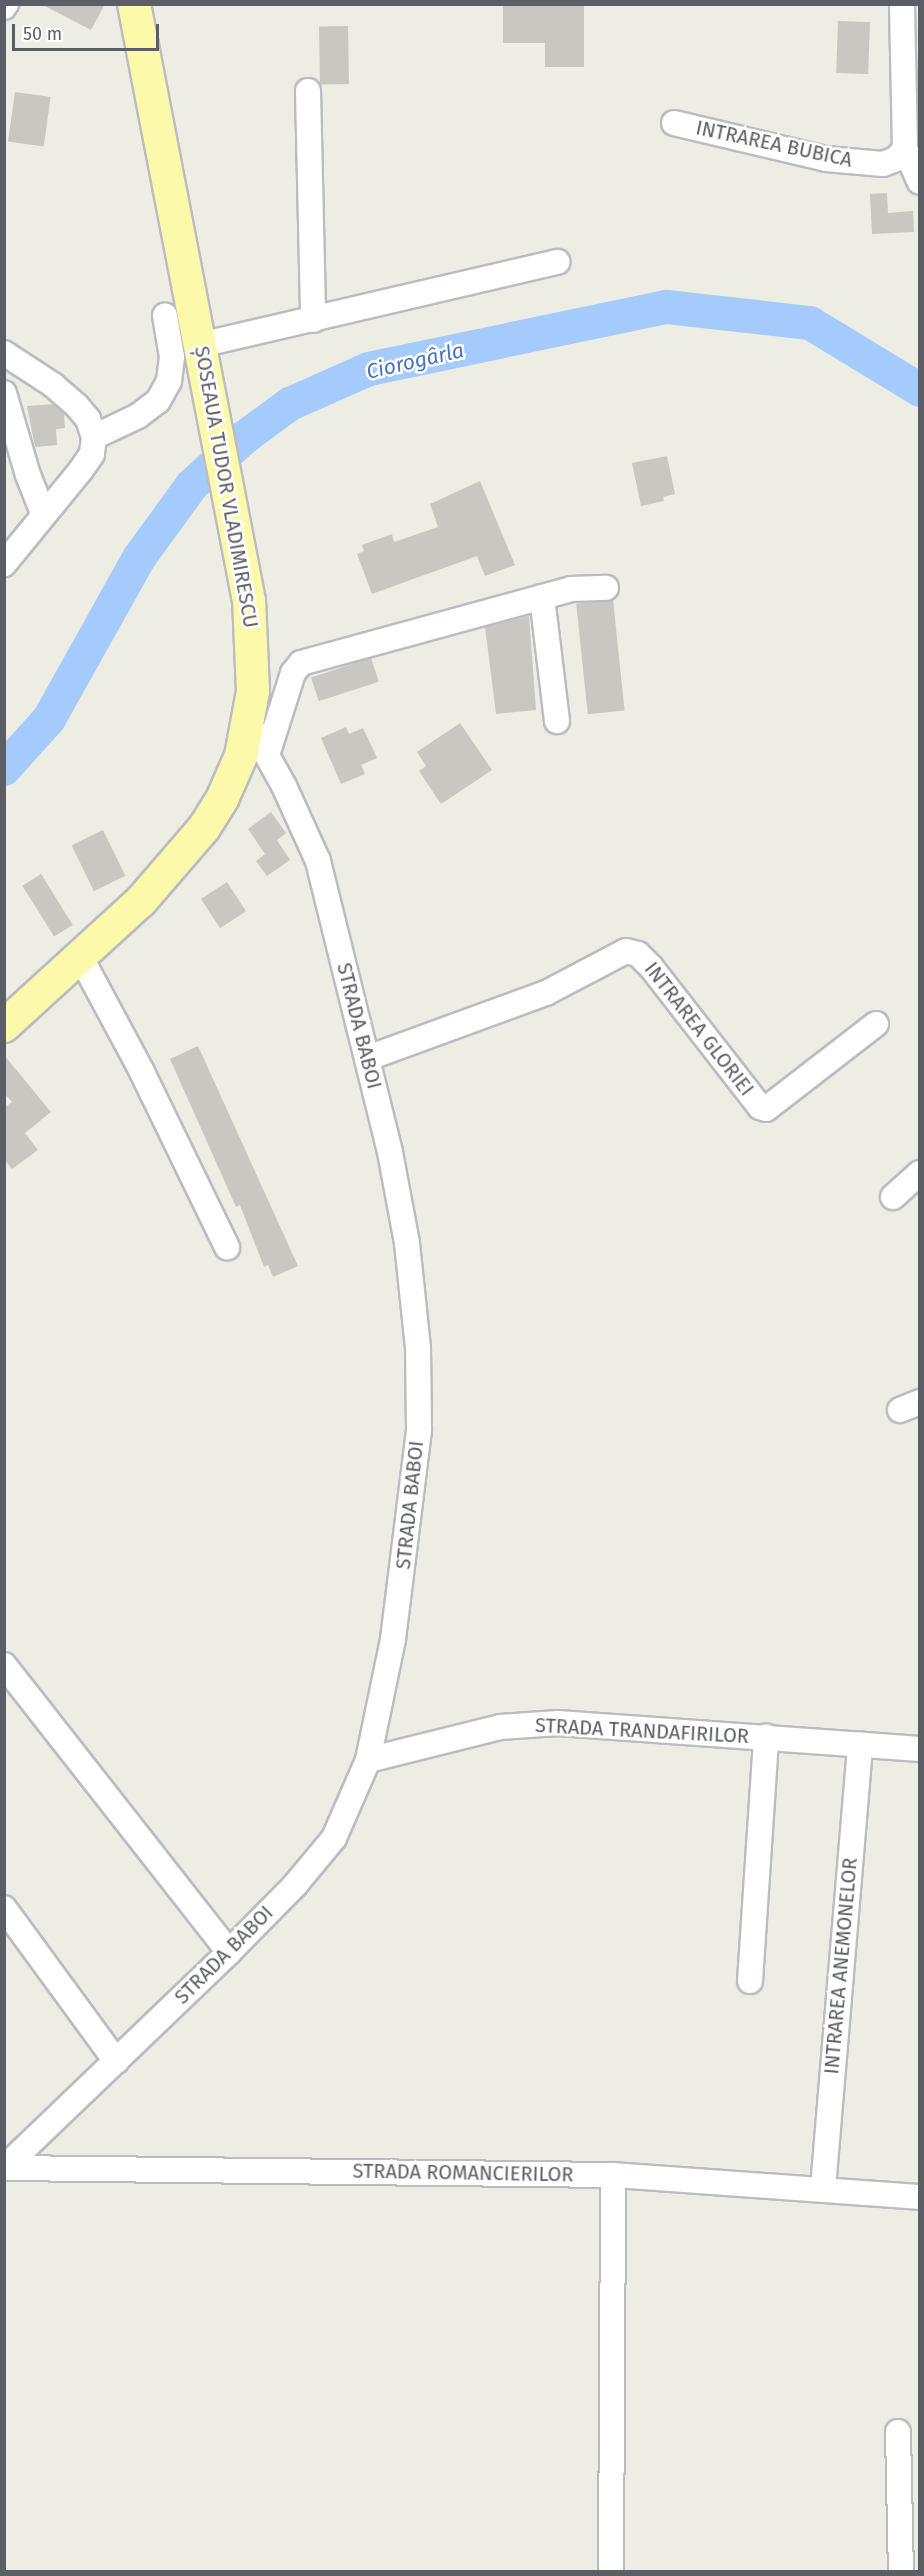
<!DOCTYPE html>
<html>
<head>
<meta charset="utf-8">
<style>
  body { margin:0 }
  #map { position:relative; width:924px; height:2576px; overflow:hidden; background:#eeede3; font-family:"Fira Sans",sans-serif }
  div>[style] { position:absolute }
  .river>* { height:34px; margin:-17px; padding:0 17px; transform-origin:17px; border-radius:17px; background:#a5cbfc }
  .building>* { inset:0; background:#c8c7c1; transform-origin:0 0 }
  .roads { filter:drop-shadow(2px 0 #bbbcc2) drop-shadow(-2px 0 #bbbcc2) drop-shadow(0 2px #bbbcc2) drop-shadow(0 -2px #bbbcc2) }
  .minor>* { height:24px; margin:-12px; padding:0 12px; transform-origin:12px; border-radius:12px; background:#fff }
  .major>* { height:32px; margin:-16px; padding:0 16px; transform-origin:16px; border-radius:16px; background:#fcfaaa }
  span { translate:-50% -50%; white-space:nowrap; text-align:center; line-height:1.15; -webkit-text-stroke:5px #fff; paint-order:stroke }
  .street-label { font-size:20px; color:#5b5e64 }
  .water-label { font-size:21px; color:#4872bf; font-style:italic }
  .frame { position:absolute; inset:0; border:6px solid #5b5e64; pointer-events:none }
  .scale { position:absolute; left:12px; top:24px; width:147px; height:27px; box-sizing:border-box; border:3px solid #5b5e64; border-top:0; padding-left:8px; font-size:18px; line-height:21px; white-space:nowrap; color:#5b5e64; -webkit-text-stroke:4px #fff; paint-order:stroke }
</style>
</head>
<body>
<div id="map">
  <div class="river">
    <div style="left:4px;top:769px;width:67px;rotate:-48deg"></div>
    <div style="left:49px;top:719px;width:184px;rotate:-60.8deg"></div>
    <div style="left:139px;top:558px;width:90px;rotate:-54deg"></div>
    <div style="left:192px;top:485px;width:72px;rotate:-42.2deg"></div>
    <div style="left:245px;top:437px;width:56px;rotate:-36.3deg"></div>
    <div style="left:290px;top:404px;width:86px;rotate:-23.9deg"></div>
    <div style="left:369px;top:369px;width:304px;rotate:-11.8deg"></div>
    <div style="left:667px;top:307px;width:144px;rotate:6.4deg"></div>
    <div style="left:810px;top:323px;width:129px;rotate:31.3deg"></div>
  </div>
  <div class="building">
    <div style="clip-path:polygon(41px 4px,105px 4px,91px 30px)"></div>
    <div style="clip-path:polygon(503px 4px,584px 4px,584px 67px,545px 67px,545px 43px,503px 43px)"></div>
    <div style="left:838px;top:21px;width:32px;height:52px;rotate:2deg"></div>
    <div style="left:348px;top:26px;width:58px;height:29px;rotate:89deg"></div>
    <div style="left:15px;top:92px;width:36px;height:50px;rotate:8deg"></div>
    <div style="clip-path:polygon(887px 193px,888px 213px,913px 211px,914px 232px,872px 234px,870px 194px)"></div>
    <div style="clip-path:polygon(53px 404px,64px 414px,65px 428px,56px 429px,57px 445px,35px 447px,27px 406px)"></div>
    <div style="clip-path:polygon(667px 456px,675px 494px,663px 497px,664px 501px,641px 506px,632px 463px)"></div>
    <div style="clip-path:polygon(480px 481px,515px 565px,485px 576px,477px 556px,372px 594px,357px 554px,364px 551px,362px 545px,392px 534px,394px 542px,438px 527px,430px 504px)"></div>
    <div style="left:613px;top:600px;width:111px;height:37px;rotate:84deg"></div>
    <div style="clip-path:polygon(529px 616px,536px 710px,496px 714px,485px 627px)"></div>
    <div style="left:371px;top:658px;width:25px;height:63px;rotate:72deg"></div>
    <div style="clip-path:polygon(460px 723px,492px 770px,441px 804px,419px 771px,426px 766px,417px 752px)"></div>
    <div style="clip-path:polygon(346px 727px,349px 734px,363px 728px,377px 758px,361px 765px,365px 774px,341px 784px,321px 738px)"></div>
    <div style="clip-path:polygon(271px 812px,286px 833px,277px 840px,290px 860px,267px 876px,256px 861px,265px 854px,248px 829px)"></div>
    <div style="left:103px;top:830px;width:51px;height:35px;rotate:64deg"></div>
    <div style="left:41px;top:874px;width:60px;height:22px;rotate:58deg"></div>
    <div style="left:227px;top:882px;width:35px;height:31px;rotate:57deg"></div>
    <div style="clip-path:polygon(198px 1046px,298px 1266px,273px 1277px,268px 1265px,264px 1267px,240px 1205px,236px 1207px,170px 1059px)"></div>
    <div style="clip-path:polygon(4px 1055px,51px 1112px,25px 1133px,38px 1150px,12px 1169px,4px 1159px,4px 1108px,12px 1102px,4px 1093px)"></div>
  </div>
  <div class="roads">
    <div class="minor">
      <div style="left:4px;top:7px;width:4px;rotate:-56deg"></div>
      <div style="left:308px;top:91px;width:229px;rotate:88.7deg"></div>
      <div style="left:674px;top:123px;width:156px;rotate:13.3deg"></div>
      <div style="left:826px;top:159px;width:57px;rotate:5deg"></div>
      <div style="left:883px;top:164px;width:14px;rotate:-21deg"></div>
      <div style="left:896px;top:159px;width:13px;rotate:-48deg"></div>
      <div style="left:905px;top:149px;width:145px;rotate:-91.2deg"></div>
      <div style="left:905px;top:149px;width:36px;rotate:66deg"></div>
      <div style="left:200px;top:345px;width:367px;rotate:-13.1deg"></div>
      <div style="left:4px;top:353px;width:59px;rotate:33.1deg"></div>
      <div style="left:53px;top:385px;width:32px;rotate:41deg"></div>
      <div style="left:77px;top:406px;width:17px;rotate:50deg"></div>
      <div style="left:88px;top:419px;width:19px;rotate:72deg"></div>
      <div style="left:94px;top:437px;width:17px;rotate:97deg"></div>
      <div style="left:92px;top:454px;width:19px;rotate:125deg"></div>
      <div style="left:81px;top:470px;width:122px;rotate:129.3deg"></div>
      <div style="left:4px;top:393px;width:85px;rotate:73.7deg"></div>
      <div style="left:28px;top:475px;width:41px;rotate:68.5deg"></div>
      <div style="left:94px;top:437px;width:49px;rotate:-25.5deg"></div>
      <div style="left:138px;top:416px;width:25px;rotate:-37deg"></div>
      <div style="left:158px;top:401px;width:23px;rotate:-61deg"></div>
      <div style="left:169px;top:381px;width:24px;rotate:-83deg"></div>
      <div style="left:172px;top:357px;width:42px;rotate:-99.7deg"></div>
      <div style="left:542px;top:597px;width:125px;rotate:83.1deg"></div>
      <div style="left:267px;top:755px;width:86px;rotate:-72.4deg"></div>
      <div style="left:293px;top:673px;width:13px;rotate:-51deg"></div>
      <div style="left:301px;top:663px;width:280px;rotate:-15.3deg"></div>
      <div style="left:571px;top:589px;width:35px;rotate:-2deg"></div>
      <div style="left:81px;top:958px;width:129px;rotate:61.8deg"></div>
      <div style="left:142px;top:1072px;width:195px;rotate:64.1deg"></div>
      <div style="left:368px;top:1058px;width:189px;rotate:-20.1deg"></div>
      <div style="left:546px;top:993px;width:90px;rotate:-27.7deg"></div>
      <div style="left:626px;top:951px;width:12px;rotate:14deg"></div>
      <div style="left:638px;top:954px;width:18px;rotate:45deg"></div>
      <div style="left:651px;top:967px;width:177px;rotate:52.1deg"></div>
      <div style="left:760px;top:1107px;width:6px;rotate:18deg"></div>
      <div style="left:766px;top:1109px;width:139px;rotate:-37.7deg"></div>
      <div style="left:893px;top:1197px;width:36px;rotate:-42deg"></div>
      <div style="left:900px;top:1410px;width:22px;rotate:-22deg"></div>
      <div style="left:4px;top:1665px;width:365px;rotate:51.9deg"></div>
      <div style="left:368px;top:1760px;width:136px;rotate:-14deg"></div>
      <div style="left:500px;top:1727px;width:58px;rotate:-3.9deg"></div>
      <div style="left:558px;top:1723px;width:363px;rotate:4.1deg"></div>
      <div style="left:4px;top:1908px;width:190px;rotate:53.8deg"></div>
      <div style="left:750px;top:1981px;width:245px;rotate:-86.2deg"></div>
      <div style="left:4px;top:2168px;width:312px;rotate:-43.8deg"></div>
      <div style="left:229px;top:1952px;width:94px;rotate:-45.4deg"></div>
      <div style="left:295px;top:1885px;width:61px;rotate:-50.3deg"></div>
      <div style="left:334px;top:1838px;width:85px;rotate:-66.4deg"></div>
      <div style="left:368px;top:1760px;width:124px;rotate:-78.3deg"></div>
      <div style="left:393px;top:1639px;width:212px;rotate:-82.9deg"></div>
      <div style="left:419px;top:1429px;width:81px;rotate:-90.7deg"></div>
      <div style="left:418px;top:1348px;width:106px;rotate:-96deg"></div>
      <div style="left:407px;top:1243px;width:93px;rotate:-100.6deg"></div>
      <div style="left:390px;top:1152px;width:300px;rotate:-103.9deg"></div>
      <div style="left:318px;top:861px;width:82px;rotate:-114.4deg"></div>
      <div style="left:284px;top:786px;width:72px;rotate:-119.1deg"></div>
      <div style="left:5px;top:2168px;width:608px;rotate:0.66deg"></div>
      <div style="left:613px;top:2175px;width:308px;rotate:4.1deg"></div>
      <div style="left:823px;top:2188px;width:445px;rotate:-85.2deg"></div>
      <div style="left:898px;top:2432px;width:140px;rotate:88.8deg"></div>
      <div style="left:611px;top:2572px;width:397px;rotate:-89.7deg"></div>
    </div>
    <div class="major">
      <div style="left:4px;top:1026px;width:185px;rotate:-42.4deg"></div>
      <div style="left:141px;top:901px;width:96px;rotate:-49.2deg"></div>
      <div style="left:204px;top:828px;width:36px;rotate:-58deg"></div>
      <div style="left:223px;top:797px;width:45px;rotate:-66.3deg"></div>
      <div style="left:241px;top:756px;width:66px;rotate:-79.5deg"></div>
      <div style="left:253px;top:691px;width:90px;rotate:-92.5deg"></div>
      <div style="left:249px;top:601px;width:608px;rotate:-100.9deg"></div>
    </div>
  </div>
  <div class="street-label">
    <span style="left:774px;top:144px;rotate:12deg">INTRAREA BUBICA</span>
    <span style="left:226px;top:487px;rotate:80deg">ȘOSEAUA TUDOR VLADIMIRESCU</span>
    <span style="left:359px;top:1026px;rotate:76deg">STRADA BABOI</span>
    <span style="left:699px;top:1029px;rotate:52deg">INTRAREA GLORIEI</span>
    <span style="left:410px;top:1505px;rotate:-84deg">STRADA BABOI</span>
    <span style="left:642px;top:1731px;rotate:3deg">STRADA TRANDAFIRILOR</span>
    <span style="left:224px;top:1955px;rotate:-45deg">STRADA BABOI</span>
    <span style="left:841px;top:1966px;rotate:-85deg">INTRAREA ANEMONELOR</span>
    <span style="left:463px;top:2173px;rotate:1deg">STRADA ROMANCIERILOR</span>
  </div>
  <div class="water-label">
    <span style="left:415px;top:361px;rotate:-13deg">Ciorogârla</span>
  </div>
  <div class="frame"></div>
  <div class="scale">50 m</div>
</div>
</body>
</html>
